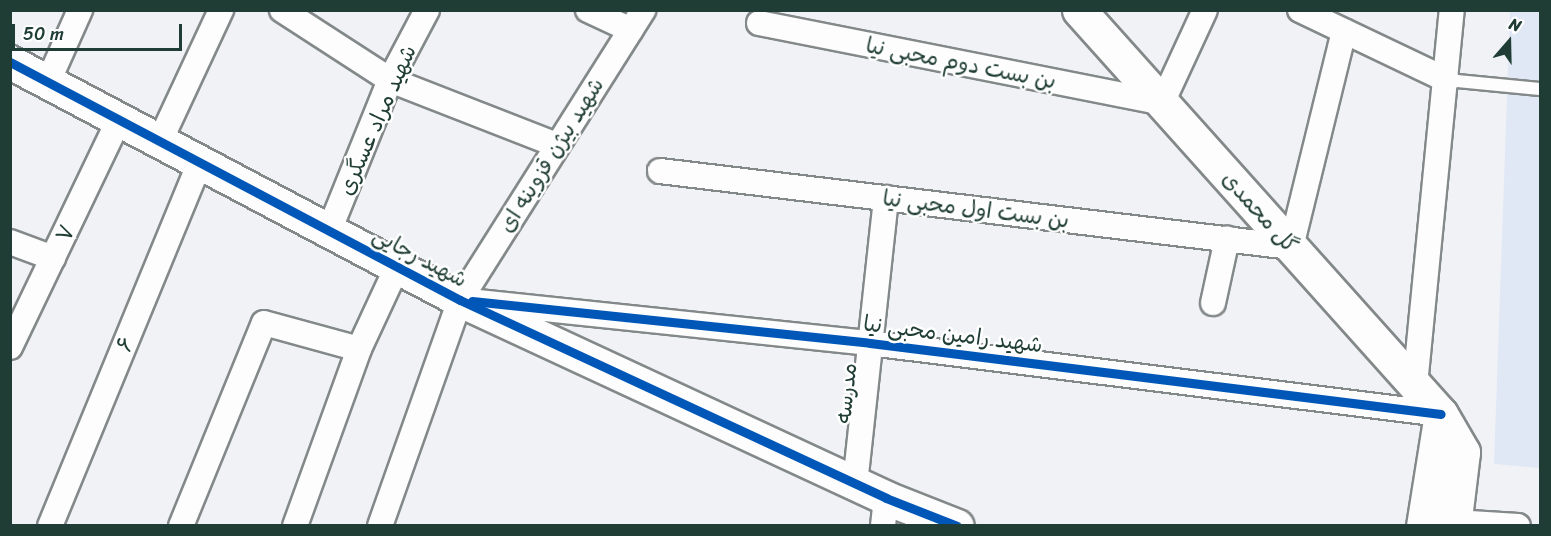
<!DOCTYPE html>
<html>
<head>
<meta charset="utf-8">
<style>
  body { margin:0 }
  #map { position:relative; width:1551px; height:536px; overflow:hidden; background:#f0f2f6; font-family:Sriracha,"Playpen Sans Arabic",sans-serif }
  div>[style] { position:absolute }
  .built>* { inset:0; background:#e1e8f5 }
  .roads { filter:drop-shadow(2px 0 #838989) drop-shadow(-2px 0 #838989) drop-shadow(0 2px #838989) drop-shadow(0 -2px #838989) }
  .lane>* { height:12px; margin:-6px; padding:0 6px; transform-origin:6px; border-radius:6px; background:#fdfdfe }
  .street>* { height:24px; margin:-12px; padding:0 12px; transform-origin:12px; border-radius:12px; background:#fdfdfe }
  .secondary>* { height:33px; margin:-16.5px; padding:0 16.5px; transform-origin:16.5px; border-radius:16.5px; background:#fdfdfe }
  .cycleway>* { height:9px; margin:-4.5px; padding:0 4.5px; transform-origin:4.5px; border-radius:4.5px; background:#0057b8 }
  span { translate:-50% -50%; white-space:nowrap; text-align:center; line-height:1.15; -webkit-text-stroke:5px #fff; paint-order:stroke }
  .street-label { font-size:22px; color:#1f3d34 }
  .frame { position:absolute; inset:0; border:12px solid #1f3d34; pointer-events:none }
  .north { position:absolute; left:1479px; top:12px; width:60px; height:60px; -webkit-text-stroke:4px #fff; paint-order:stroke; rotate:20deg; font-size:16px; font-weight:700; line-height:24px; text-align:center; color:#1f3d34 }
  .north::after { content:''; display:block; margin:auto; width:21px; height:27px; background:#1f3d34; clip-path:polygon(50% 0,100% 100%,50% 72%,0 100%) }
  .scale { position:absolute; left:12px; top:24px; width:170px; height:27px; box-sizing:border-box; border:3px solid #1f3d34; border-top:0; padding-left:8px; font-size:18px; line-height:21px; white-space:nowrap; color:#1f3d34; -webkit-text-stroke:4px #fff; paint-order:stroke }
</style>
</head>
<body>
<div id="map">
  <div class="built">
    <div style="clip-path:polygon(1510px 11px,1540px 11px,1540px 468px,1494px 464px)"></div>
  </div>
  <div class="roads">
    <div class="lane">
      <div style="left:1447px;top:80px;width:93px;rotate:5.5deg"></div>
    </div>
    <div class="street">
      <div style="left:282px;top:10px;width:129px;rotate:32.9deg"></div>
      <div style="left:390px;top:80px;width:179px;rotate:21.3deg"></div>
      <div style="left:588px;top:10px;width:47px;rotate:24.9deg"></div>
      <div style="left:1300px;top:10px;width:163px;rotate:25.5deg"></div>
      <div style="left:759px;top:23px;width:411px;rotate:11.2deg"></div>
      <div style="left:1162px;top:103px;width:102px;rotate:-65.2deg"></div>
      <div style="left:48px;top:82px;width:79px;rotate:-66deg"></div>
      <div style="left:160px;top:141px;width:145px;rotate:-65deg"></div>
      <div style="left:660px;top:171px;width:636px;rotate:6.87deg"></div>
      <div style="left:1291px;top:247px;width:222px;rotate:-76.2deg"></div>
      <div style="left:329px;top:231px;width:163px;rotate:-68deg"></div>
      <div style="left:390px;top:80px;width:79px;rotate:-62.1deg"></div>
      <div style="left:10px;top:242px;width:46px;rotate:20.4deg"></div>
      <div style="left:478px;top:302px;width:394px;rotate:6deg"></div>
      <div style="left:870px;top:343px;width:575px;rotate:7.09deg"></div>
      <div style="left:1213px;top:303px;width:66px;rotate:-77.7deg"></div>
      <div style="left:10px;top:347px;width:253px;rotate:-64.4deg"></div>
      <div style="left:1415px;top:385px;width:377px;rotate:-84.4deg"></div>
      <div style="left:855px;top:484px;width:288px;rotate:-83.8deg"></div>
      <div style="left:1454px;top:522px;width:64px;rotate:3.6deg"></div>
      <div style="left:50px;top:526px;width:394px;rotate:-67.6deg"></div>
      <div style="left:181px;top:526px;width:219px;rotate:-67.8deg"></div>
      <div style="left:264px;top:323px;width:98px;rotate:15.3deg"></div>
      <div style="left:359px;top:349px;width:90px;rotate:-65.1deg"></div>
      <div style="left:295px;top:526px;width:188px;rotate:-70.1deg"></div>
      <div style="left:380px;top:526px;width:240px;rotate:-70.5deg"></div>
      <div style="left:460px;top:300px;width:343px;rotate:-57.7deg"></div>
      <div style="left:883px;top:526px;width:28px;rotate:-84deg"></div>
    </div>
    <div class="secondary">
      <div style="left:1079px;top:10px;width:542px;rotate:48.14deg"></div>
      <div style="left:1441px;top:414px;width:44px;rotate:59.9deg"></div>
      <div style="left:1463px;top:452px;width:75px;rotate:96.9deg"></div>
      <div style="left:10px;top:62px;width:509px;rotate:27.87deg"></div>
      <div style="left:460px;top:300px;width:470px;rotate:24.9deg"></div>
      <div style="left:886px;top:498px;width:76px;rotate:21.5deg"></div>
      <div style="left:1423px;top:526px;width:113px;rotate:-80.9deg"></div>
    </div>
  </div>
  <div class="cycleway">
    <div style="left:10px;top:62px;width:509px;rotate:27.87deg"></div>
    <div style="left:460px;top:300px;width:470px;rotate:24.9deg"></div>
    <div style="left:886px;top:498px;width:76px;rotate:21.5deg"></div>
    <div style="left:472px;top:301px;width:400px;rotate:6deg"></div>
    <div style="left:870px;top:343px;width:575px;rotate:7.09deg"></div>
  </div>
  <div class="street-label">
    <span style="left:961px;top:63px;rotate:11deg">بن بست دوم محبی نیا</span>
    <span style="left:377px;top:120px;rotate:-66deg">شهید مراد عسگری</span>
    <span style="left:551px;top:155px;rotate:-58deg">شهید بیژن قزوینه ای</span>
    <span style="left:976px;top:209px;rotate:7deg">بن بست اول محبی نیا</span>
    <span style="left:1260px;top:212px;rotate:48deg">گل محمدی</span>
    <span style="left:65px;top:233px;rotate:-65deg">۷</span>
    <span style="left:420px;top:257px;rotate:28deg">شهید رجایی</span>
    <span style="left:953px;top:334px;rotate:7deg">شهید رامین محبی نیا</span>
    <span style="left:125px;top:344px;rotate:-68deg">۶</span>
    <span style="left:846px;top:393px;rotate:-84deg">مدرسه</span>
  </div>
  <div class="frame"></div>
  <div class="north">N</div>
  <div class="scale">50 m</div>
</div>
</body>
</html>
